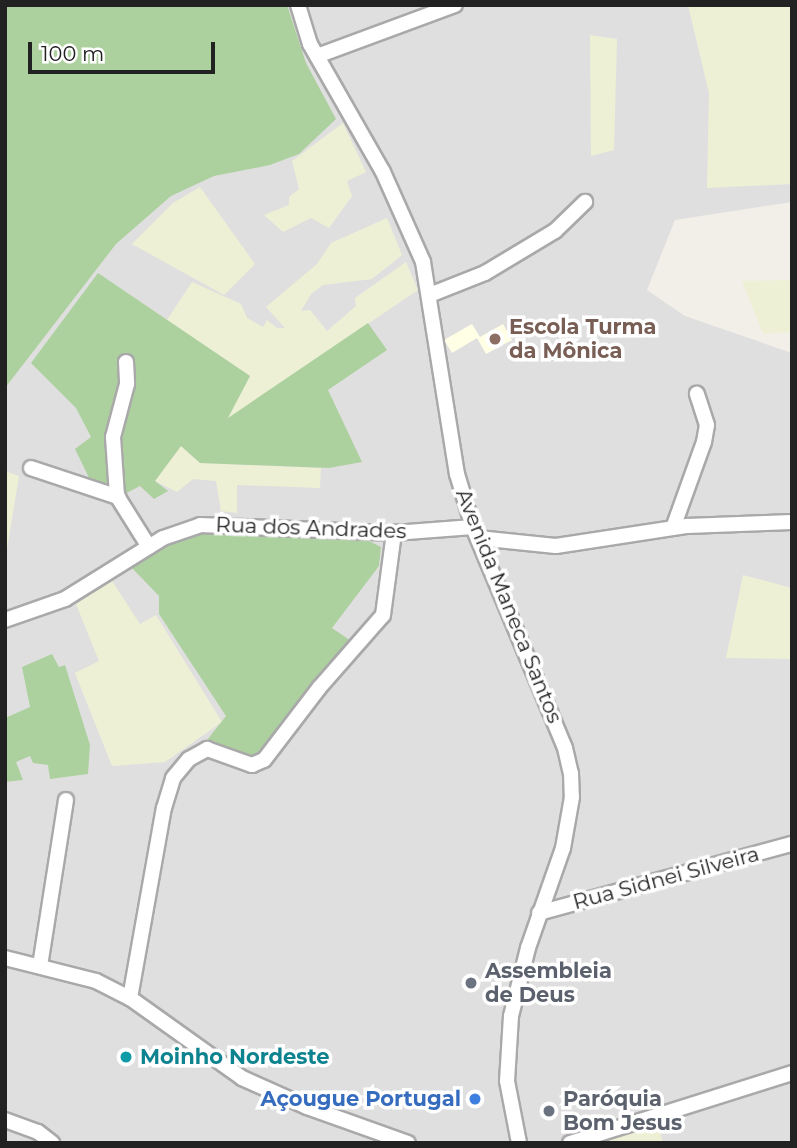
<!DOCTYPE html>
<html>
<head>
<meta charset="utf-8">
<style>
  body { margin:0 }
  #map { position:relative; width:797px; height:1148px; overflow:hidden; background:#f2efe9; font-family:Montserrat,sans-serif }
  div>[style] { position:absolute }
  .residential>* { inset:0; background:#e0dfdf }
  .education>* { inset:0; background:#ffffe5 }
  .farmland>* { inset:0; background:#eef0d5 }
  .forest>* { inset:0; background:#add19e }
  .roads { filter:drop-shadow(2px 0 #a9a9a9) drop-shadow(-2px 0 #a9a9a9) drop-shadow(0 2px #a9a9a9) drop-shadow(0 -2px #a9a9a9) }
  .minor>* { height:14px; margin:-7px; padding:0 7px; transform-origin:7px; border-radius:7px; background:#fff }
  .dots>* { width:19px; height:19px; translate:-50% -50%; box-sizing:border-box; border:4px solid #fff; border-radius:50% }
  span { translate:-50% -50%; white-space:nowrap; text-align:center; line-height:1.15; -webkit-text-stroke:7px #fff; paint-order:stroke }
  .education-label { font-size:21px; color:#785e54; font-weight:700 }
  .left { translate:0 -50%; text-align:left }
  .street-label { font-size:21px; color:#222 }
  .worship-label { font-size:21px; color:#5b616d; font-weight:700 }
  .culture-label { font-size:21px; color:#0d838f; font-weight:700 }
  .shop-label { font-size:21px; color:#366cbe; font-weight:700 }
  .right { translate:-100% -50%; text-align:right }
  .frame { position:absolute; inset:0; border:7px solid #222; pointer-events:none }
  .scale { position:absolute; left:28px; top:42px; width:187px; height:32px; box-sizing:border-box; border:4px solid #222; border-top:0; padding-left:9px; font-size:21px; line-height:24px; white-space:nowrap; color:#222; -webkit-text-stroke:5px #fff; paint-order:stroke }
</style>
</head>
<body>
<div id="map">
  <div class="residential">
    <div style="clip-path:polygon(5px 5px,792px 5px,792px 202px,675px 220px,647px 290px,685px 316px,792px 353px,792px 1143px,5px 1143px)"></div>
  </div>
  <div class="education">
    <div style="clip-path:polygon(472px 324px,480px 337px,503px 324px,512px 340px,486px 354px,477px 338px,452px 353px,444px 340px)"></div>
  </div>
  <div class="farmland">
    <div style="clip-path:polygon(688px 5px,792px 5px,792px 184px,707px 188px,709px 93px)"></div>
    <div style="clip-path:polygon(590px 35px,617px 39px,614px 150px,591px 156px)"></div>
    <div style="clip-path:polygon(343px 123px,366px 172px,347px 181px,352px 196px,329px 228px,311px 218px,283px 232px,264px 215px,289px 205px,289px 197px,299px 189px,292px 161px)"></div>
    <div style="clip-path:polygon(200px 187px,255px 264px,224px 295px,132px 244px,173px 203px)"></div>
    <div style="clip-path:polygon(387px 218px,402px 255px,372px 279px,323px 285px,311px 294px,301px 311px,310px 310px,327px 331px,356px 306px,355px 298px,406px 262px,418px 290px,227px 419px,250px 376px,167px 320px,192px 282px,241px 304px,247px 318px,263px 327px,267px 320px,277px 328px,285px 328px,266px 307px,317px 264px,331px 243px)"></div>
    <div style="clip-path:polygon(792px 280px,792px 332px,763px 334px,742px 281px)"></div>
    <div style="clip-path:polygon(181px 446px,200px 463px,321px 468px,320px 488px,237px 485px,237px 513px,221px 511px,216px 481px,193px 479px,177px 492px,155px 481px)"></div>
    <div style="clip-path:polygon(5px 471px,19px 476px,5px 561px)"></div>
    <div style="clip-path:polygon(743px 575px,792px 588px,792px 659px,726px 658px)"></div>
    <div style="clip-path:polygon(112px 581px,140px 624px,156px 615px,222px 722px,165px 762px,112px 766px,75px 673px,99px 661px,76px 604px)"></div>
    <div style="clip-path:polygon(658px 1125px,663px 1143px,600px 1143px)"></div>
  </div>
  <div class="forest">
    <div style="clip-path:polygon(5px 5px,287px 5px,306px 63px,336px 119px,299px 154px,270px 165px,214px 176px,171px 196px,116px 244px,5px 388px)"></div>
    <div style="clip-path:polygon(98px 273px,250px 376px,228px 418px,368px 323px,387px 350px,328px 390px,362px 462px,329px 468px,200px 463px,181px 446px,155px 481px,168px 491px,154px 499px,140px 486px,119px 497px,93px 486px,75px 449px,91px 437px,76px 408px,31px 363px)"></div>
    <div style="clip-path:polygon(211px 530px,359px 536px,381px 547px,379px 566px,332px 628px,351px 641px,251px 761px,207px 740px,226px 716px,159px 614px,159px 596px,130px 566px,169px 542px)"></div>
    <div style="clip-path:polygon(52px 654px,59px 667px,65px 665px,90px 745px,88px 774px,50px 779px,48px 765px,33px 763px,30px 756px,16px 762px,23px 780px,5px 782px,5px 718px,30px 707px,22px 667px)"></div>
  </div>
  <div class="roads">
    <div class="minor">
      <div style="left:298px;top:5px;width:41px;rotate:72.9deg"></div>
      <div style="left:310px;top:44px;width:147px;rotate:60.3deg"></div>
      <div style="left:383px;top:172px;width:98px;rotate:66deg"></div>
      <div style="left:423px;top:262px;width:215px;rotate:80.9deg"></div>
      <div style="left:457px;top:474px;width:55px;rotate:73.2deg"></div>
      <div style="left:473px;top:527px;width:239px;rotate:67.4deg"></div>
      <div style="left:565px;top:748px;width:26px;rotate:77deg"></div>
      <div style="left:571px;top:773px;width:24px;rotate:88deg"></div>
      <div style="left:572px;top:797px;width:52px;rotate:100deg"></div>
      <div style="left:563px;top:848px;width:106px;rotate:109.3deg"></div>
      <div style="left:528px;top:948px;width:70px;rotate:104deg"></div>
      <div style="left:511px;top:1016px;width:65px;rotate:93.5deg"></div>
      <div style="left:507px;top:1081px;width:63px;rotate:79deg"></div>
      <div style="left:317px;top:56px;width:147px;rotate:-20.3deg"></div>
      <div style="left:432px;top:294px;width:57px;rotate:-21.6deg"></div>
      <div style="left:485px;top:273px;width:82px;rotate:-31deg"></div>
      <div style="left:555px;top:231px;width:42px;rotate:-44deg"></div>
      <div style="left:126px;top:362px;width:22px;rotate:87deg"></div>
      <div style="left:127px;top:384px;width:55px;rotate:104.8deg"></div>
      <div style="left:113px;top:437px;width:59px;rotate:86.1deg"></div>
      <div style="left:117px;top:496px;width:60px;rotate:57.9deg"></div>
      <div style="left:31px;top:468px;width:92px;rotate:18.4deg"></div>
      <div style="left:673px;top:528px;width:91px;rotate:-70.2deg"></div>
      <div style="left:704px;top:442px;width:17px;rotate:-80deg"></div>
      <div style="left:707px;top:425px;width:33px;rotate:-108deg"></div>
      <div style="left:478px;top:538px;width:78px;rotate:5.9deg"></div>
      <div style="left:556px;top:546px;width:133px;rotate:-8.7deg"></div>
      <div style="left:687px;top:526px;width:105px;rotate:-2.2deg"></div>
      <div style="left:5px;top:620px;width:64px;rotate:-19.3deg"></div>
      <div style="left:65px;top:599px;width:115px;rotate:-31.9deg"></div>
      <div style="left:163px;top:538px;width:39px;rotate:-19deg"></div>
      <div style="left:200px;top:525px;width:194px;rotate:2.4deg"></div>
      <div style="left:394px;top:533px;width:79px;rotate:-4.3deg"></div>
      <div style="left:539px;top:913px;width:262px;rotate:-15.3deg"></div>
      <div style="left:5px;top:958px;width:94px;rotate:14.2deg"></div>
      <div style="left:96px;top:981px;width:38px;rotate:27deg"></div>
      <div style="left:130px;top:998px;width:138px;rotate:35.5deg"></div>
      <div style="left:242px;top:1078px;width:71px;rotate:24deg"></div>
      <div style="left:307px;top:1107px;width:107px;rotate:19.6deg"></div>
      <div style="left:40px;top:966px;width:168px;rotate:-81.1deg"></div>
      <div style="left:130px;top:998px;width:193px;rotate:-79.9deg"></div>
      <div style="left:164px;top:808px;width:31px;rotate:-73deg"></div>
      <div style="left:173px;top:778px;width:25px;rotate:-50deg"></div>
      <div style="left:189px;top:759px;width:21px;rotate:-29deg"></div>
      <div style="left:207px;top:749px;width:48px;rotate:19.6deg"></div>
      <div style="left:252px;top:765px;width:13px;rotate:-23deg"></div>
      <div style="left:264px;top:760px;width:91px;rotate:-52.6deg"></div>
      <div style="left:319px;top:688px;width:97px;rotate:-48.8deg"></div>
      <div style="left:383px;top:615px;width:83px;rotate:-82.4deg"></div>
      <div style="left:5px;top:1120px;width:35px;rotate:20deg"></div>
      <div style="left:38px;top:1132px;width:18px;rotate:38deg"></div>
      <div style="left:570px;top:1143px;width:233px;rotate:-17.5deg"></div>
    </div>
  </div>
  <div class="dots">
    <div style="left:495px;top:339px;background:#8d6e63"></div>
    <div style="left:471px;top:983px;background:#6b7280"></div>
    <div style="left:126px;top:1057px;background:#0f9aa8"></div>
    <div style="left:475px;top:1099px;background:#3f7fe0"></div>
    <div style="left:549px;top:1111px;background:#6b7280"></div>
  </div>
  <div class="education-label">
    <span class="left" style="left:509px;top:339px">Escola Turma<br>da Mônica</span>
  </div>
  <div class="street-label">
    <span style="left:311px;top:528px;rotate:2deg">Rua dos Andrades</span>
    <span style="left:509px;top:606px;rotate:68deg">Avenida Maneca Santos</span>
    <span style="left:666px;top:878px;rotate:-15deg">Rua Sidnei Silveira</span>
  </div>
  <div class="worship-label">
    <span class="left" style="left:485px;top:983px">Assembleia<br>de Deus</span>
    <span class="left" style="left:563px;top:1111px">Paróquia<br>Bom Jesus</span>
  </div>
  <div class="culture-label">
    <span class="left" style="left:140px;top:1057px">Moinho Nordeste</span>
  </div>
  <div class="shop-label">
    <span class="right" style="left:461px;top:1099px">Açougue Portugal</span>
  </div>
  <div class="frame"></div>
  <div class="scale">100 m</div>
</div>
</body>
</html>
